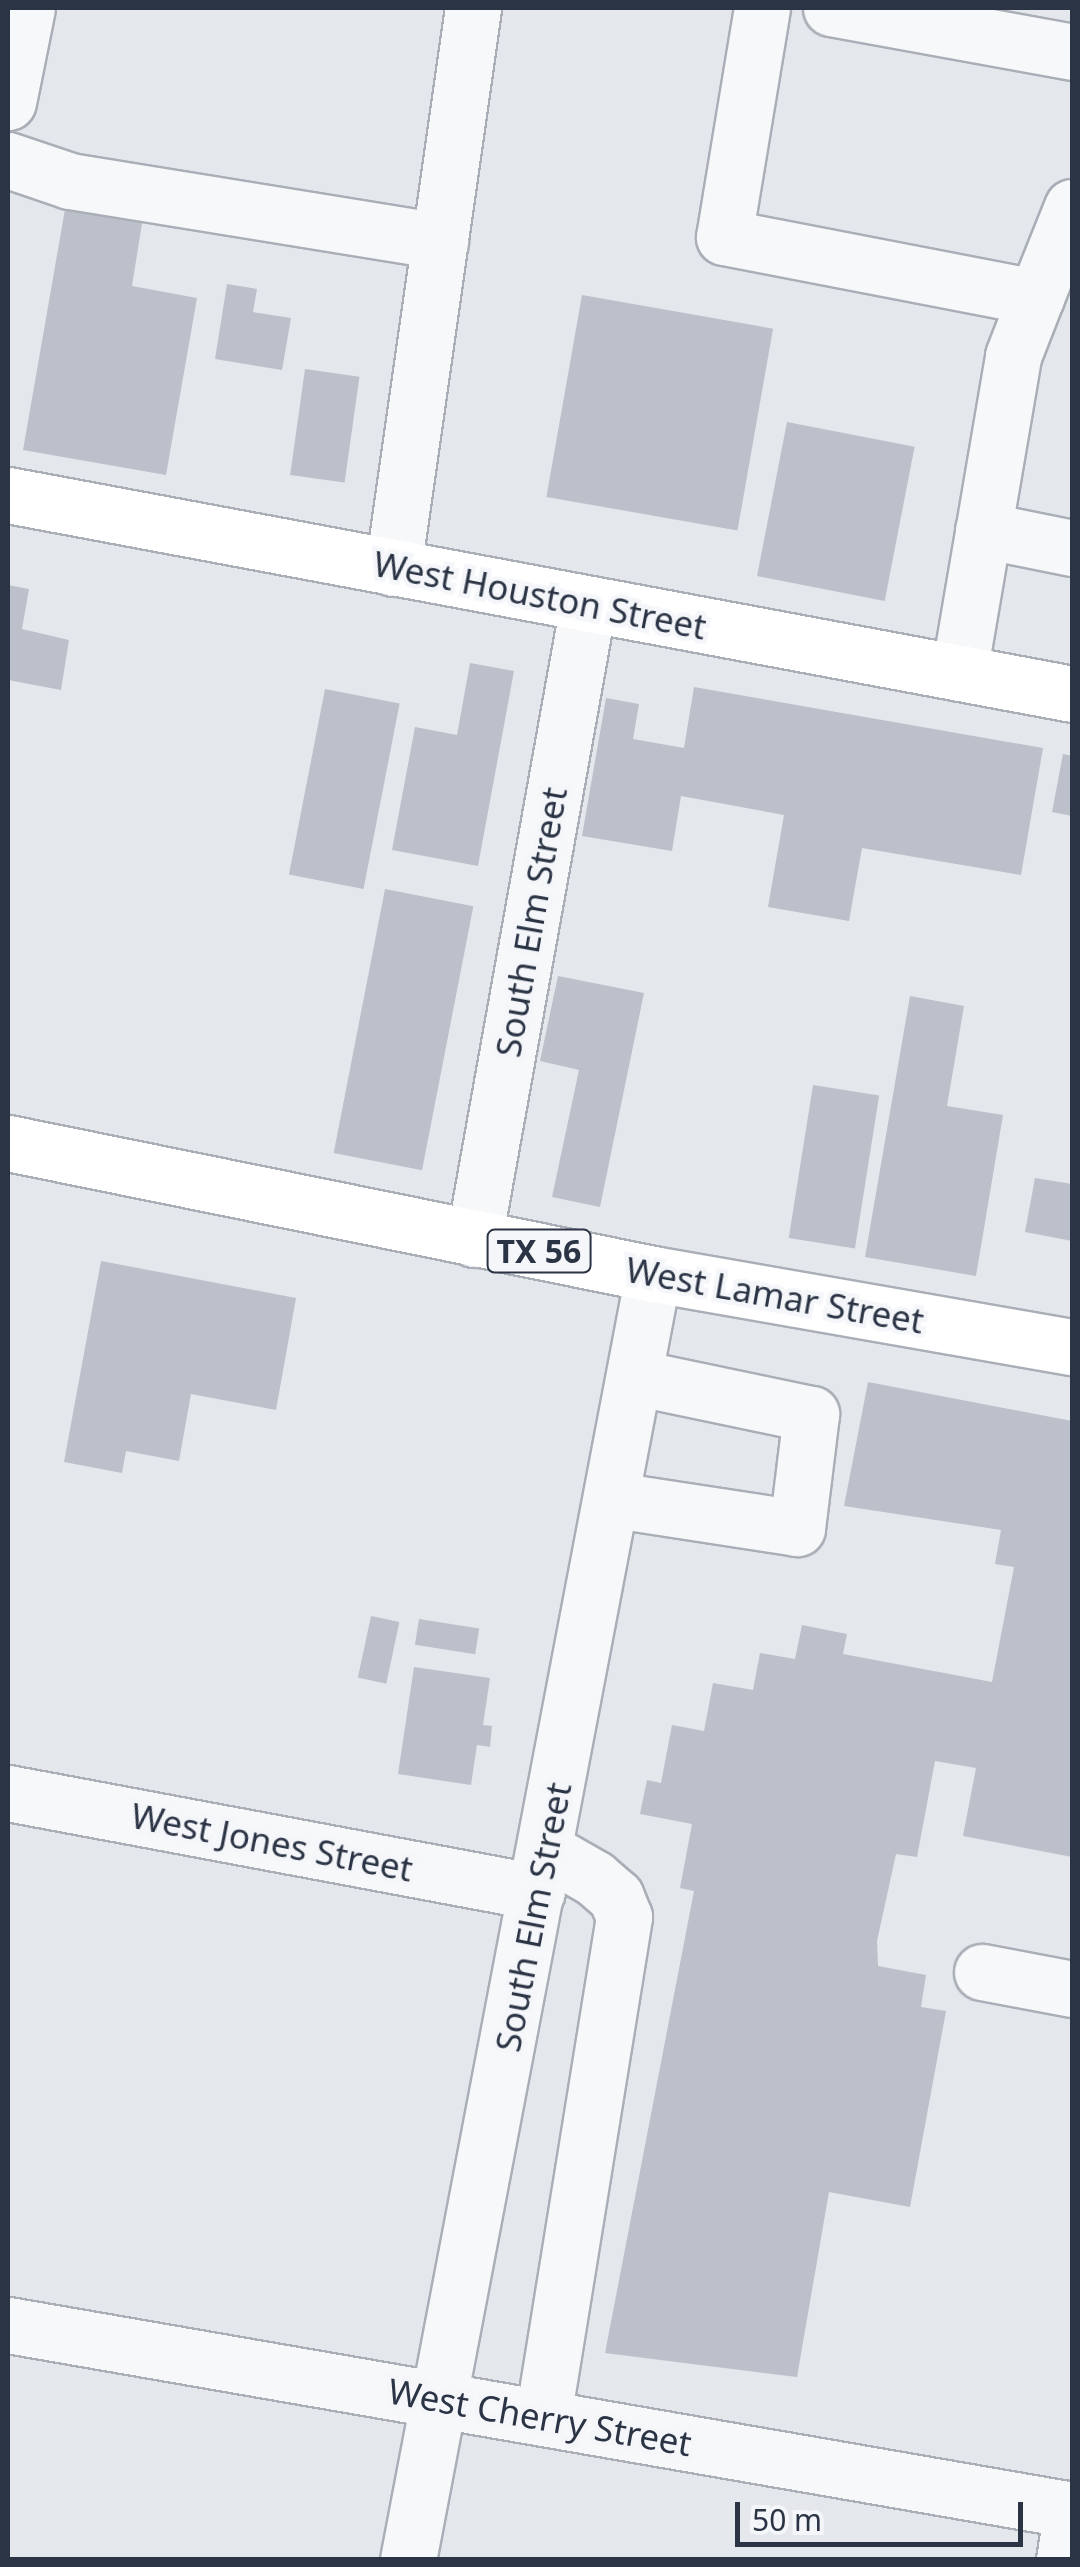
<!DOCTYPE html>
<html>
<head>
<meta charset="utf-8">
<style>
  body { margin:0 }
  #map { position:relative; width:1080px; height:2567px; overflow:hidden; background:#e4e7ec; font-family:"Noto Sans",sans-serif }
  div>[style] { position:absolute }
  .building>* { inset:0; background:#bbc0ca; transform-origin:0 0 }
  .roads { filter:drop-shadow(2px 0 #a9aeb7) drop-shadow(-2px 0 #a9aeb7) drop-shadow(0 2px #a9aeb7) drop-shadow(0 -2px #a9aeb7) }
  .minor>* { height:55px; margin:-27.5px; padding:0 27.5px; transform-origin:27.5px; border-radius:27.5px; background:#f7f8fa }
  .major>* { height:55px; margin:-27.5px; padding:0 27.5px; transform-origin:27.5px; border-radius:27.5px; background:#fff }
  span { translate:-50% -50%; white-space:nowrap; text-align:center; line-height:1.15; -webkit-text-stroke:9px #f4f6f9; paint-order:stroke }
  .shield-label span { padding:2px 8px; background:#f4f6f9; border:2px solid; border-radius:8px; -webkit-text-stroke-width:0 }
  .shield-label { font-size:32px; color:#2b3445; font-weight:700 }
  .street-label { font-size:35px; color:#2b3445 }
  .frame { position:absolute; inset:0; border:10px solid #2b3445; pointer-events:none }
  .scale { position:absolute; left:735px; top:2502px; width:288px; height:45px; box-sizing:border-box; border:5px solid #2b3445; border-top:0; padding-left:12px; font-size:30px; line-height:35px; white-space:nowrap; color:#2b3445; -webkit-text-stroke:8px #f4f6f9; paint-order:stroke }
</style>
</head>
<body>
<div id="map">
  <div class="building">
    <div style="clip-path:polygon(67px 198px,144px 211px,132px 286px,197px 298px,166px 475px,23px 450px)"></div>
    <div style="clip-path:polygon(227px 284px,257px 289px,253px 312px,291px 318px,282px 370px,215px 359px)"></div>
    <div style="left:582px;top:295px;width:194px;height:205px;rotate:10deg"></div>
    <div style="left:305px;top:369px;width:55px;height:107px;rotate:8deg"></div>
    <div style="left:787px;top:422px;width:130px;height:157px;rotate:11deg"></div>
    <div style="clip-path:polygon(8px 585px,29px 589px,22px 629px,69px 640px,61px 690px,8px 680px)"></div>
    <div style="clip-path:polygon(470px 663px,514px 671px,478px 866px,392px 850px,415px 727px,457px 735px)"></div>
    <div style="clip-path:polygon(694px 687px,1043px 748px,1021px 875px,862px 848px,849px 921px,768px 907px,784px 815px,681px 796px,672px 851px,582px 836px,606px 698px,639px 704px,633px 739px,684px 748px)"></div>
    <div style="left:325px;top:689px;width:76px;height:189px;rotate:11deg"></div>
    <div style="clip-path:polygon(1063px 754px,1072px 756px,1072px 816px,1052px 812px)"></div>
    <div style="left:385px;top:889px;width:90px;height:269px;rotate:11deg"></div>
    <div style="clip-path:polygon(558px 976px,644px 993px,600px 1207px,552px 1197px,579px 1070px,540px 1061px)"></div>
    <div style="clip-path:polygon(910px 996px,964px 1006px,947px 1106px,1003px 1115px,976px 1276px,865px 1257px)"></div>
    <div style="left:813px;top:1085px;width:67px;height:155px;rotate:9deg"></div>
    <div style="clip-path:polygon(1035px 1178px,1072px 1184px,1072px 1241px,1025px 1232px)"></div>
    <div style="clip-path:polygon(101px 1261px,296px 1298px,276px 1410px,191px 1394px,179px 1461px,126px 1451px,122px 1473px,64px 1462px)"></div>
    <div style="clip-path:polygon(868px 1382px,1072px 1421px,1072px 1857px,963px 1836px,976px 1768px,935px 1761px,917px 1857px,896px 1854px,877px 1941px,878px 1966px,926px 1975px,921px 2007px,946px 2011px,910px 2207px,829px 2192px,797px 2377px,605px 2353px,694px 1891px,680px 1888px,692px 1824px,640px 1814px,647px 1780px,661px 1783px,672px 1725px,704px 1731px,713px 1683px,753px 1690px,760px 1653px,795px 1659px,802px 1625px,847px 1634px,843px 1654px,992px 1682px,1014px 1567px,995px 1564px,1001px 1530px,844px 1506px)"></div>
    <div style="left:371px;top:1616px;width:29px;height:63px;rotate:12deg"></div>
    <div style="left:419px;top:1619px;width:61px;height:26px;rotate:9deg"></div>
    <div style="clip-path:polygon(414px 1667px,490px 1678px,483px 1725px,492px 1726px,490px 1747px,477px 1745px,471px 1785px,398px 1774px)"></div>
  </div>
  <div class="roads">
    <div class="minor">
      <div style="left:762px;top:8px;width:232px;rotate:99.4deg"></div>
      <div style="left:724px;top:237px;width:318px;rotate:10.9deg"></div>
      <div style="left:1036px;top:297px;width:97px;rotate:-68.2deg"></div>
      <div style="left:831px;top:8px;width:245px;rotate:10.3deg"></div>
      <div style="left:8px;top:102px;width:96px;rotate:-78.6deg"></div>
      <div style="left:8px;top:160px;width:65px;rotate:18.7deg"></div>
      <div style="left:70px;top:181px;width:375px;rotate:9.2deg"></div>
      <div style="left:983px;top:530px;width:91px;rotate:11.4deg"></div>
      <div style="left:393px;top:568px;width:566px;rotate:-81.87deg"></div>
      <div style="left:959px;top:673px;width:322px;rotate:-80.3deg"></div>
      <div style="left:1013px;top:356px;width:63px;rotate:-68.7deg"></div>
      <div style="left:474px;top:1239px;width:644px;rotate:-79.81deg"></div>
      <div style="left:615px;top:1500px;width:184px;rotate:8.7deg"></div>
      <div style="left:797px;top:1528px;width:115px;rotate:-83deg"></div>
      <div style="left:811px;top:1414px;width:176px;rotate:-168.2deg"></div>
      <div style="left:8px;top:1793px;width:538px;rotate:10.6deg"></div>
      <div style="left:982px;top:1972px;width:92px;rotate:10.7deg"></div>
      <div style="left:8px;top:2325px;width:1080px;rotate:9.86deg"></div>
      <div style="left:543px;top:2417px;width:507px;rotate:-80.8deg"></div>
      <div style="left:624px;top:1917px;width:22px;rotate:-112deg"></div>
      <div style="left:616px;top:1897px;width:29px;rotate:-139deg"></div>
      <div style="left:594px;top:1878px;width:56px;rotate:-150.3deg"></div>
      <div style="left:408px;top:2560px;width:1309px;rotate:-79.21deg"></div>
      <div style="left:1064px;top:2560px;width:52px;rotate:-81.1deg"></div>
    </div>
    <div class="major">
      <div style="left:8px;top:495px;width:1082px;rotate:10.59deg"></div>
      <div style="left:8px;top:1143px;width:658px;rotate:11.48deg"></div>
      <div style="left:653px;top:1274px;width:425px;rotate:9.9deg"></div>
    </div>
  </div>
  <div class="shield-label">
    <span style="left:539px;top:1251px">TX 56</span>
  </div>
  <div class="street-label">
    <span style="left:540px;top:595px;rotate:11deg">West Houston Street</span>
    <span style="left:531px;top:922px;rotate:-80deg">South Elm Street</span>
    <span style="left:775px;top:1295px;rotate:10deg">West Lamar Street</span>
    <span style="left:272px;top:1842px;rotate:11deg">West Jones Street</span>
    <span style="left:533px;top:1917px;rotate:-79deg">South Elm Street</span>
    <span style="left:540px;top:2417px;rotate:10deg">West Cherry Street</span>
  </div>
  <div class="frame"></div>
  <div class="scale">50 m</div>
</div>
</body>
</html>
